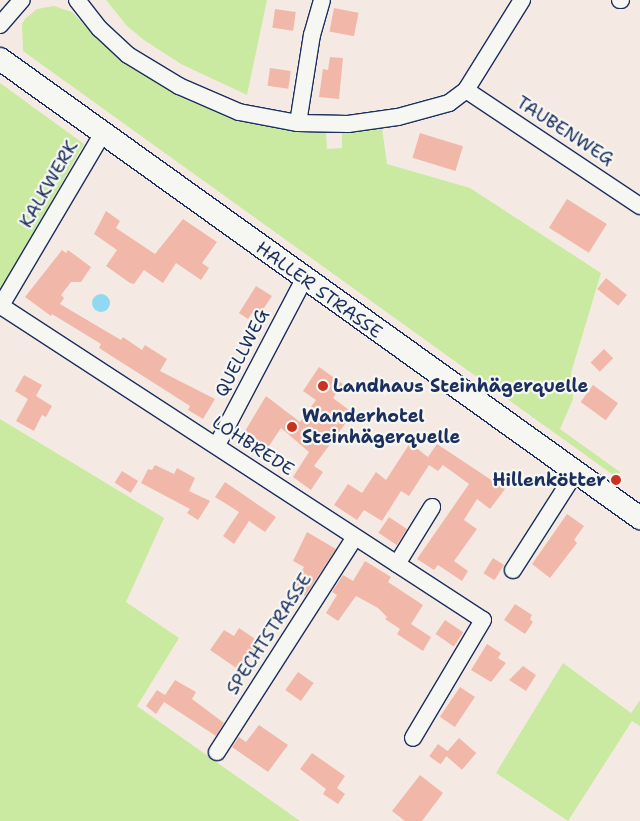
<!DOCTYPE html>
<html>
<head>
<meta charset="utf-8">
<style>
  body { margin:0 }
  #map { position:relative; width:640px; height:821px; overflow:hidden; background:#f5eae3; font-family:"Shantell Sans",sans-serif }
  div>[style] { position:absolute }
  .green>* { inset:0; background:#caeaa2 }
  .water>* { inset:0; background:#90d9f2 }
  .round { border-radius:50% }
  .building>* { inset:0; background:#f1b8a9; transform-origin:0 0 }
  .roads { filter:drop-shadow(1px 0 #1b2f5e) drop-shadow(-1px 0 #1b2f5e) drop-shadow(0 1px #1b2f5e) drop-shadow(0 -1px #1b2f5e) }
  .minor>* { height:16px; margin:-8px; padding:0 8px; transform-origin:8px; border-radius:8px; background:#f6f6f2 }
  .secondary>* { height:22px; margin:-11px; padding:0 11px; transform-origin:11px; border-radius:11px; background:#f6f6f2 }
  .dots>* { width:14px; height:14px; translate:-50% -50%; box-sizing:border-box; border:2px solid #f6f6f2; border-radius:50% }
  span { translate:-50% -50%; white-space:nowrap; text-align:center; line-height:1.15; -webkit-text-stroke:4.5px #f6f6f2; paint-order:stroke }
  .street-label { font-size:18px; color:#1b2f5e }
  .poi-label { font-size:18px; color:#1b2f5e; font-weight:700 }
  .left { translate:0 -50%; text-align:left }
  .right { translate:-100% -50%; text-align:right }
</style>
</head>
<body>
<div id="map">
  <div class="green">
    <div style="clip-path:polygon(106px 0,267px 0,247px 95px,181px 64px,144px 40px,127px 26px)"></div>
    <div style="clip-path:polygon(54px 6px,72px 12px,111px 52px,166px 89px,229px 118px,279px 129px,326px 133px,327px 149px,342px 148px,342px 132px,382px 128px,387px 164px,470px 188px,601px 273px,571px 373px,573px 399px,560px 429px,620px 472px,616px 477px,23px 51px,22px 24px,25px 19px,37px 9px)"></div>
    <div style="clip-path:polygon(0 83px,84px 144px,0 292px)"></div>
    <div style="clip-path:polygon(0 419px,164px 518px,126px 602px,179px 638px,137px 706px,300px 821px,0 821px)"></div>
    <div style="clip-path:polygon(563px 663px,631px 713px,640px 700px,640px 726px,632px 721px,568px 821px,496px 773px)"></div>
  </div>
  <div class="water">
    <div class="round" style="left:92px;top:294px;width:18px;height:18px"></div>
  </div>
  <div class="building">
    <div style="left:334px;top:8px;width:25px;height:24px;rotate:11deg"></div>
    <div style="left:275px;top:9px;width:21px;height:19px;rotate:8deg"></div>
    <div style="clip-path:polygon(330px 57px,343px 58px,339px 99px,319px 97px,323px 69px,328px 70px)"></div>
    <div style="left:270px;top:68px;width:21px;height:18px;rotate:8deg"></div>
    <div style="left:420px;top:133px;width:45px;height:26px;rotate:17deg"></div>
    <div style="left:567px;top:199px;width:47px;height:34px;rotate:32deg"></div>
    <div style="clip-path:polygon(106px 211px,120px 221px,116px 228px,155px 254px,183px 219px,217px 242px,202px 263px,209px 268px,201px 280px,176px 263px,163px 283px,144px 270px,134px 284px,130px 283px,106px 266px,117px 250px,94px 234px)"></div>
    <div style="clip-path:polygon(62px 250px,66px 253px,68px 250px,91px 267px,81px 282px,71px 282px,61px 295px,64px 298px,60px 304px,121px 340px,123px 337px,142px 350px,145px 345px,167px 359px,160px 371px,215px 399px,203px 419px,188px 410px,190px 406px,99px 348px,101px 344px,52px 314px,51px 316px,25px 297px)"></div>
    <div style="left:606px;top:278px;width:27px;height:14px;rotate:39deg"></div>
    <div style="clip-path:polygon(256px 286px,272px 296px,258px 317px,252px 313px,248px 319px,239px 313px)"></div>
    <div style="left:604px;top:349px;width:13px;height:19px;rotate:45deg"></div>
    <div style="clip-path:polygon(319px 367px,343px 384px,333px 398px,353px 413px,314px 466px,323px 472px,311px 490px,293px 477px,309px 452px,281px 428px,263px 455px,239px 441px,266px 396px,300px 422px,316px 400px,303px 391px)"></div>
    <div style="clip-path:polygon(24px 375px,42px 385px,36px 396px,52px 406px,46px 417px,42px 415px,34px 431px,16px 421px,28px 399px,15px 391px)"></div>
    <div style="left:593px;top:385px;width:31px;height:21px;rotate:36deg"></div>
    <div style="clip-path:polygon(410px 443px,428px 457px,437px 444px,505px 489px,490px 509px,477px 499px,464px 520px,477px 529px,454px 561px,468px 571px,462px 581px,438px 565px,434px 570px,417px 559px,469px 484px,443px 465px,438px 471px,429px 465px,409px 496px,401px 491px,382px 521px,364px 510px,357px 520px,334px 505px,348px 484px,362px 493px,376px 472px,386px 480px)"></div>
    <div style="clip-path:polygon(155px 465px,174px 474px,177px 468px,195px 478px,189px 491px,210px 501px,198px 520px,187px 513px,190px 509px,141px 483px,148px 469px,152px 470px)"></div>
    <div style="left:122px;top:471px;width:19px;height:14px;rotate:32deg"></div>
    <div style="clip-path:polygon(225px 482px,276px 517px,265px 532px,249px 521px,234px 544px,223px 536px,239px 512px,215px 497px)"></div>
    <div style="clip-path:polygon(567px 514px,584px 526px,574px 540px,577px 543px,550px 578px,532px 564px)"></div>
    <div style="left:389px;top:517px;width:22px;height:19px;rotate:34deg"></div>
    <div style="clip-path:polygon(307px 532px,336px 549px,305px 596px,292px 588px,304px 567px,293px 561px)"></div>
    <div style="left:493px;top:558px;width:13px;height:18px;rotate:32deg"></div>
    <div style="clip-path:polygon(365px 561px,391px 577px,388px 582px,423px 605px,411px 624px,431px 637px,423px 651px,397px 634px,400px 629px,385px 619px,387px 617px,378px 608px,356px 596px,338px 621px,326px 613px,337px 595px,332px 592px,343px 575px,353px 581px)"></div>
    <div style="clip-path:polygon(515px 604px,532px 615px,530px 619px,533px 622px,525px 634px,504px 620px)"></div>
    <div style="left:445px;top:620px;width:22px;height:17px;rotate:34deg"></div>
    <div style="clip-path:polygon(239px 628px,261px 643px,242px 672px,210px 650px,224px 630px,234px 636px)"></div>
    <div style="clip-path:polygon(487px 644px,501px 653px,498px 658px,506px 663px,491px 682px,471px 670px)"></div>
    <div style="clip-path:polygon(523px 666px,536px 675px,526px 691px,509px 680px)"></div>
    <div style="left:298px;top:672px;width:19px;height:22px;rotate:35deg"></div>
    <div style="clip-path:polygon(175px 680px,196px 692px,192px 699px,224px 723px,216px 736px,164px 702px,156px 714px,146px 706px,157px 690px,165px 695px)"></div>
    <div style="left:460px;top:687px;width:18px;height:36px;rotate:34deg"></div>
    <div style="clip-path:polygon(259px 725px,288px 745px,268px 772px,232px 747px,239px 737px,246px 742px)"></div>
    <div style="left:459px;top:738px;width:23px;height:22px;rotate:41deg"></div>
    <div style="left:438px;top:744px;width:14px;height:15px;rotate:36deg"></div>
    <div style="clip-path:polygon(312px 753px,345px 776px,337px 788px,345px 794px,338px 804px,323px 794px,326px 789px,300px 769px)"></div>
    <div style="clip-path:polygon(420px 775px,443px 793px,422px 821px,405px 821px,392px 811px)"></div>
  </div>
  <div class="roads">
    <div class="minor">
      <div style="left:77px;top:0;width:37px;rotate:52deg"></div>
      <div style="left:100px;top:29px;width:38px;rotate:43deg"></div>
      <div style="left:128px;top:55px;width:60px;rotate:31.3deg"></div>
      <div style="left:179px;top:86px;width:65px;rotate:23.4deg"></div>
      <div style="left:239px;top:112px;width:60px;rotate:10.6deg"></div>
      <div style="left:298px;top:123px;width:50px;rotate:1.1deg"></div>
      <div style="left:348px;top:124px;width:50px;rotate:-8deg"></div>
      <div style="left:398px;top:117px;width:53px;rotate:-15.4deg"></div>
      <div style="left:449px;top:103px;width:21px;rotate:-37deg"></div>
      <div style="left:466px;top:90px;width:106px;rotate:-58.1deg"></div>
      <div style="left:620px;top:0;width:1px"></div>
      <div style="left:0;top:25px;width:33px;rotate:-49deg"></div>
      <div style="left:466px;top:90px;width:209px;rotate:33.7deg"></div>
      <div style="left:298px;top:123px;width:89px;rotate:-81deg"></div>
      <div style="left:312px;top:35px;width:36px;rotate:-74deg"></div>
      <div style="left:1px;top:306px;width:575px;rotate:33.08deg"></div>
      <div style="left:483px;top:620px;width:137px;rotate:120.7deg"></div>
      <div style="left:0;top:307px;width:202px;rotate:-59.4deg"></div>
      <div style="left:217px;top:445px;width:187px;rotate:-62.3deg"></div>
      <div style="left:397px;top:564px;width:67px;rotate:-58.4deg"></div>
      <div style="left:513px;top:570px;width:115px;rotate:-57.4deg"></div>
      <div style="left:217px;top:752px;width:255px;rotate:-57.3deg"></div>
    </div>
    <div class="secondary">
      <div style="left:0;top:59px;width:788px;rotate:35.65deg"></div>
    </div>
  </div>
  <div class="dots">
    <div style="left:323px;top:386px;background:#c8321e"></div>
    <div style="left:292px;top:427px;background:#c8321e"></div>
    <div style="left:616px;top:480px;background:#c8321e"></div>
  </div>
  <div class="street-label">
    <span style="left:565px;top:131px;rotate:33deg">TAUBENWEG</span>
    <span style="left:49px;top:184px;rotate:-60deg">KALKWERK</span>
    <span style="left:319px;top:290px;rotate:36deg">HALLER STRASSE</span>
    <span style="left:242px;top:353px;rotate:-63deg">QUELLWEG</span>
    <span style="left:253px;top:446px;rotate:33deg">LOHBREDE</span>
    <span style="left:269px;top:634px;rotate:-57deg">SPECHTSTRASSE</span>
  </div>
  <div class="poi-label">
    <span class="left" style="left:333px;top:386px">Landhaus Steinhägerquelle</span>
    <span class="left" style="left:302px;top:427px">Wanderhotel<br>Steinhägerquelle</span>
    <span class="right" style="left:606px;top:480px">Hillenkötter</span>
  </div>
</div>
</body>
</html>
